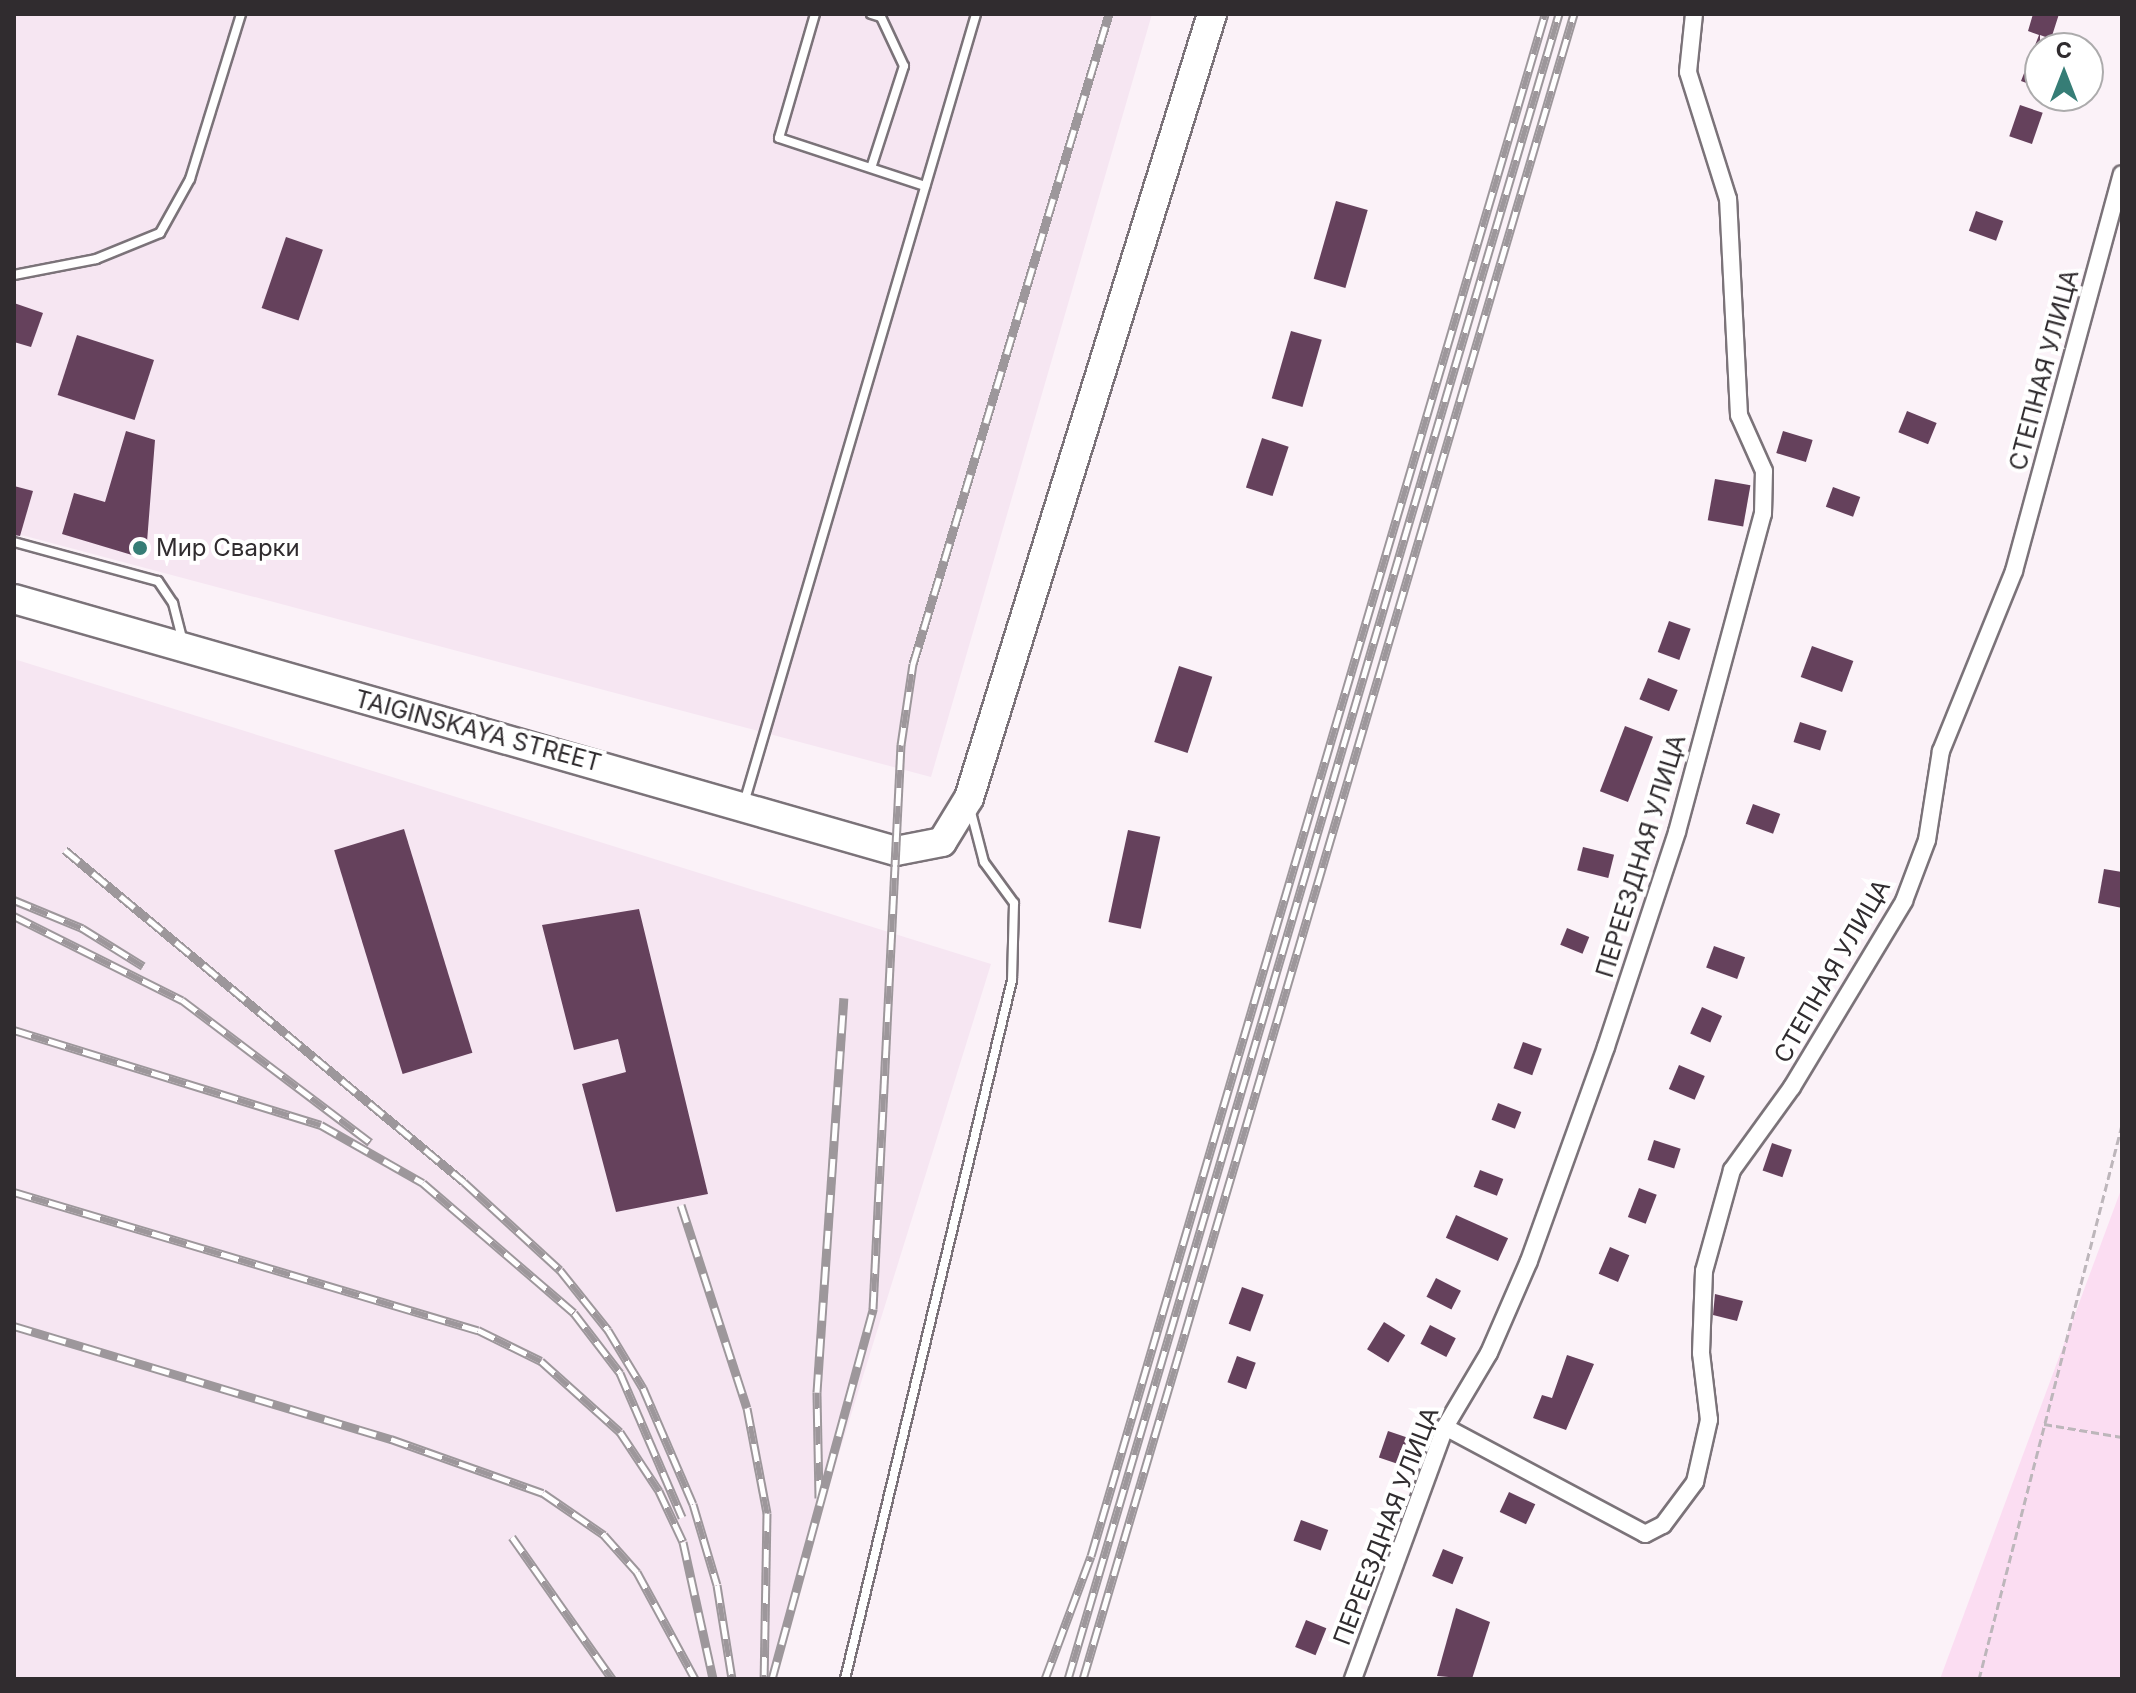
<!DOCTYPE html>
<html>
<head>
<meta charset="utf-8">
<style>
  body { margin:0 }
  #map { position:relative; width:2136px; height:1693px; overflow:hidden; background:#fbf2f8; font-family:Inter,sans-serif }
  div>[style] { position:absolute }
  .built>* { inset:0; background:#f6e6f2 }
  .green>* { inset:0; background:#fbddf2 }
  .building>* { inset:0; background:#65415c; transform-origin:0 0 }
  .path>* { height:3px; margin-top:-1.5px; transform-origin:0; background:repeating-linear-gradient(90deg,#bdb6bb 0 8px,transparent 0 12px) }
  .roads { filter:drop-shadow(2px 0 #7b7379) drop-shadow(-2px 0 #7b7379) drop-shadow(0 2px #7b7379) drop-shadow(0 -2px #7b7379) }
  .service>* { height:8px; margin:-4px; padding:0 4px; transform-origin:4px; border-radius:4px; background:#fff }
  .minor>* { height:16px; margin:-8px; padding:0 8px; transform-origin:8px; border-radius:8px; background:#fff }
  .trunk>* { height:28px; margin:-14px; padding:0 14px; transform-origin:14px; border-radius:14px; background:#fff }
  .rail>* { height:9px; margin-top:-4.5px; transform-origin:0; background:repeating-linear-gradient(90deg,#fff 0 18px,#9d979b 0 36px); box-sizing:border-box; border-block:2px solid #9d979b }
  .dots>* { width:22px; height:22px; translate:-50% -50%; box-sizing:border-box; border:4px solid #fff; border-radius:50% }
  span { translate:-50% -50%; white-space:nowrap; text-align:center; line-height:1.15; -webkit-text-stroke:8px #fff; paint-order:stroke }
  .street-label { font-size:24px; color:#302c2f }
  .poi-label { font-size:24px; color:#302c2f }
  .left { translate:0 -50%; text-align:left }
  .frame { position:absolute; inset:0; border:16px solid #302c2f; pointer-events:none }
  .north { position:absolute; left:2024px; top:32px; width:80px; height:80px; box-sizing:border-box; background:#fff; border:2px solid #acabac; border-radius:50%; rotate:0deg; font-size:22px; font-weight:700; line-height:32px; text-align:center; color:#302c2f }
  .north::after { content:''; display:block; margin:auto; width:28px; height:36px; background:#367d76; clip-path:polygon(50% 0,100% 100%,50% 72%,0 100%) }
</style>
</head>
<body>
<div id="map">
  <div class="built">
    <div style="clip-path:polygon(14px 14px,1152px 14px,931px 777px,14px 533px)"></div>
    <div style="clip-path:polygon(14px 659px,991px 964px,769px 1679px,14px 1679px)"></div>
  </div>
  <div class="green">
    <div style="clip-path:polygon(2122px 1187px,2122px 1679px,1940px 1679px)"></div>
  </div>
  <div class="building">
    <div style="clip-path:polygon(2033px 14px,2059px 14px,2051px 39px,2040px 35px,2040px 88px,2021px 81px,2039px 35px,2028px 31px)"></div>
    <div style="left:2020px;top:105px;width:24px;height:33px;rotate:19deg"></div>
    <div style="left:1336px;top:201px;width:33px;height:81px;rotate:16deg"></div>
    <div style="left:1976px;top:211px;width:29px;height:21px;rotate:20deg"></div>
    <div style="left:286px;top:237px;width:39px;height:75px;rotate:19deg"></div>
    <div style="clip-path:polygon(14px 303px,43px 313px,31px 347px,14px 342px)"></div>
    <div style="left:1291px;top:331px;width:32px;height:70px;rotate:16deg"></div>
    <div style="left:77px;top:335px;width:81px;height:63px;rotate:18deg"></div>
    <div style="left:1907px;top:411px;width:32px;height:23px;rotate:22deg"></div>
    <div style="clip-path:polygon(126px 431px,155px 440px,147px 542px,132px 555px,62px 534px,74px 493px,105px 502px)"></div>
    <div style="left:1783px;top:431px;width:31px;height:23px;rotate:17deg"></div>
    <div style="left:1262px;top:438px;width:28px;height:52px;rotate:18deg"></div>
    <div style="left:1715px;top:479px;width:36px;height:42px;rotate:10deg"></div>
    <div style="clip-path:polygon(14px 486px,33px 491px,20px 536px,14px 535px)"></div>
    <div style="left:1833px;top:487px;width:29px;height:21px;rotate:20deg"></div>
    <div style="left:1669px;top:621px;width:23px;height:33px;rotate:20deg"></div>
    <div style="left:1812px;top:646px;width:44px;height:33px;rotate:20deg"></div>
    <div style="left:1179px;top:666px;width:35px;height:80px;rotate:18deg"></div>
    <div style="left:1648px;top:678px;width:32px;height:23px;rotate:22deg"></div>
    <div style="left:1800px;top:722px;width:28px;height:21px;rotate:18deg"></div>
    <div style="left:1625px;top:726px;width:30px;height:70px;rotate:21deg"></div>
    <div style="left:1753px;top:804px;width:29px;height:21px;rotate:20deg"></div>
    <div style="left:404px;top:829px;width:234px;height:73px;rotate:73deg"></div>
    <div style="left:1128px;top:830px;width:33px;height:94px;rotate:12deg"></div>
    <div style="left:1583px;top:847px;width:32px;height:24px;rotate:14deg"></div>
    <div style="clip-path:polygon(2104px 869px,2122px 872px,2122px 908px,2098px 903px)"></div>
    <div style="clip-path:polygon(639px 909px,708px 1194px,616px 1212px,582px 1084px,626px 1072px,618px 1039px,574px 1050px,542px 925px)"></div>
    <div style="left:1567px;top:928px;width:24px;height:18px;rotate:22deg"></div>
    <div style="left:1714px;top:946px;width:33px;height:23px;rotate:20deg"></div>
    <div style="left:1702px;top:1007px;width:22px;height:29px;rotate:24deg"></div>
    <div style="left:1523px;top:1042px;width:20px;height:28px;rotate:20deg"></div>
    <div style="left:1679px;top:1065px;width:28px;height:26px;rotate:23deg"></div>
    <div style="left:1498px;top:1103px;width:25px;height:18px;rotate:21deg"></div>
    <div style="left:1654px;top:1140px;width:28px;height:21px;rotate:18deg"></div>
    <div style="left:1772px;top:1143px;width:21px;height:29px;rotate:19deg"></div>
    <div style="left:1480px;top:1170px;width:25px;height:18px;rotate:21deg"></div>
    <div style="left:1639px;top:1188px;width:19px;height:31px;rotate:21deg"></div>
    <div style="left:1456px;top:1215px;width:57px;height:25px;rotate:24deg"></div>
    <div style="left:1610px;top:1247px;width:21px;height:29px;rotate:23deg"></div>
    <div style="left:1436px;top:1278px;width:28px;height:21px;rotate:27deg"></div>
    <div style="left:1242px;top:1287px;width:23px;height:39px;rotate:20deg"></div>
    <div style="clip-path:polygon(1715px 1294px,1743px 1301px,1737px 1321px,1713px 1315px)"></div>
    <div style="left:1384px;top:1322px;width:25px;height:32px;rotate:32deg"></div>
    <div style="left:1430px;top:1325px;width:29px;height:21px;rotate:27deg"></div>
    <div style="clip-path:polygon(1567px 1355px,1594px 1364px,1566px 1430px,1533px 1418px,1542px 1395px,1552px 1398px)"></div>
    <div style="left:1237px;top:1356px;width:20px;height:28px;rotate:20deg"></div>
    <div style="left:1388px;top:1431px;width:21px;height:28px;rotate:19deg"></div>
    <div style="left:1509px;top:1492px;width:29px;height:22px;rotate:25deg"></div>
    <div style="left:1301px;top:1520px;width:29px;height:22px;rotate:20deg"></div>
    <div style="left:1443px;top:1549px;width:22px;height:29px;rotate:22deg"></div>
    <div style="clip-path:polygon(1456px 1608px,1490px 1622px,1472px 1679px,1437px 1676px)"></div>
    <div style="left:1306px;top:1620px;width:22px;height:29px;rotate:22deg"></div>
  </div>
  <div class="path">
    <div style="left:2044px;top:1424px;width:79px;rotate:9.5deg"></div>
    <div style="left:1979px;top:1679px;width:572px;rotate:-75.53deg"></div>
  </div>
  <div class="roads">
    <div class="service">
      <div style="left:815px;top:14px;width:129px;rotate:106.2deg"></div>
      <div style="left:779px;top:138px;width:154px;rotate:18.2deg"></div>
      <div style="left:871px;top:14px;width:10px;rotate:17deg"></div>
      <div style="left:881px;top:17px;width:54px;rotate:64.9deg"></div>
      <div style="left:904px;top:66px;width:107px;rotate:107.9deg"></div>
      <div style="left:14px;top:275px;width:84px;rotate:-11deg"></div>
      <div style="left:96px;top:259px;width:69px;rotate:-22.1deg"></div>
      <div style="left:160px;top:233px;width:62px;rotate:-60.9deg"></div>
      <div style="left:190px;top:179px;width:173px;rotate:-72.8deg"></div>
      <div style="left:14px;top:542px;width:149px;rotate:15.2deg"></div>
      <div style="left:158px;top:581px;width:27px;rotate:56deg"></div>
      <div style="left:173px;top:603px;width:40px;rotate:75.6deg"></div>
      <div style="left:744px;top:803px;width:822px;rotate:-73.61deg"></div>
      <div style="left:845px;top:1679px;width:719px;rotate:-76.56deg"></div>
      <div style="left:1012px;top:980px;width:77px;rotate:-88.5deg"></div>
      <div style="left:1014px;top:903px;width:51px;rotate:-126.2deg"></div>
      <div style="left:984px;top:862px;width:52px;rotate:-104.6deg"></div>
    </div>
    <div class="minor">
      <div style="left:1445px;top:1427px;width:227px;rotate:28.1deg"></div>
      <div style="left:1645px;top:1534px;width:20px;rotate:-27deg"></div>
      <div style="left:1663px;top:1525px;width:54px;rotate:-53.3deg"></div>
      <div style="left:1695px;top:1482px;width:64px;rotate:-77.3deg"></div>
      <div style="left:1709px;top:1420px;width:67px;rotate:-96.8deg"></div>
      <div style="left:1701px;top:1353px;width:82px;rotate:-87.9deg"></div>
      <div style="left:1704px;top:1271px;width:105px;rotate:-74.5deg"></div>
      <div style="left:1732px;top:1170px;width:102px;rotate:-54.1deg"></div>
      <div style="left:1792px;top:1087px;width:217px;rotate:-58.9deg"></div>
      <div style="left:1904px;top:901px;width:65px;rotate:-69.3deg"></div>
      <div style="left:1927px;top:840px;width:90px;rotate:-81.1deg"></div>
      <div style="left:1941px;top:751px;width:194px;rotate:-67.9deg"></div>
      <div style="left:2014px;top:571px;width:411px;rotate:-74.8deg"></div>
      <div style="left:1353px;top:1679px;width:268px;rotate:-69.9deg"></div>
      <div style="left:1445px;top:1427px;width:86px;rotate:-59.3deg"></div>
      <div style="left:1489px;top:1353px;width:100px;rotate:-66.5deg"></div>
      <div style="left:1529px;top:1261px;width:227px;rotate:-70.2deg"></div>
      <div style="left:1606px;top:1047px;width:226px;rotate:-71.7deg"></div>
      <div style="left:1677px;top:832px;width:329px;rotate:-74.9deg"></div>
      <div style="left:1763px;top:514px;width:43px;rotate:-88.7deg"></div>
      <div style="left:1764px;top:471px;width:61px;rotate:-114.1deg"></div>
      <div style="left:1739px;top:415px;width:216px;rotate:-92.9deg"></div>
      <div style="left:1728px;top:199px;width:133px;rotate:-107.5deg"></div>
      <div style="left:1688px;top:72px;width:58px;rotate:-84.1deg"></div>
    </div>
    <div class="trunk">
      <div style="left:14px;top:599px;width:917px;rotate:15.95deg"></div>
      <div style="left:896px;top:851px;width:47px;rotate:-11.1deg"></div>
      <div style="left:942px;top:842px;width:52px;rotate:-58.5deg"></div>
      <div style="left:969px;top:798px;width:821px;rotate:-72.78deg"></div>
    </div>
  </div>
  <div class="rail">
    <div style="left:65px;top:850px;width:519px;rotate:39.76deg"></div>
    <div style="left:464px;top:1182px;width:130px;rotate:42.5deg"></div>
    <div style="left:560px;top:1270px;width:77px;rotate:51.3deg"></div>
    <div style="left:608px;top:1330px;width:68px;rotate:58.9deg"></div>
    <div style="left:643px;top:1388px;width:126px;rotate:66.7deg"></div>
    <div style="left:693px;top:1504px;width:84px;rotate:73.5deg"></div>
    <div style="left:717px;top:1585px;width:95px;rotate:80.9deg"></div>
    <div style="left:14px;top:900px;width:74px;rotate:22.4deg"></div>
    <div style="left:82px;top:928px;width:72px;rotate:31.9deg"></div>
    <div style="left:14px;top:916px;width:188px;rotate:26.6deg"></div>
    <div style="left:182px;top:1000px;width:236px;rotate:37.1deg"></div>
    <div style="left:14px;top:1030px;width:321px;rotate:17.2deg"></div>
    <div style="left:321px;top:1125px;width:117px;rotate:29.6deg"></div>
    <div style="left:423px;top:1183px;width:199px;rotate:40.7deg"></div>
    <div style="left:574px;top:1313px;width:76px;rotate:52.5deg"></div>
    <div style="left:620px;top:1373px;width:157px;rotate:66.7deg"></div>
    <div style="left:14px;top:1192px;width:484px;rotate:16.6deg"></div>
    <div style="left:478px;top:1330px;width:70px;rotate:26.2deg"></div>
    <div style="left:541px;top:1361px;width:106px;rotate:41.9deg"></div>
    <div style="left:620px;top:1432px;width:71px;rotate:56.5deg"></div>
    <div style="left:659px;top:1491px;width:56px;rotate:64.8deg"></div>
    <div style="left:683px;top:1542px;width:140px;rotate:77.6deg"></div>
    <div style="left:681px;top:1205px;width:213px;rotate:72deg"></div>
    <div style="left:747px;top:1408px;width:107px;rotate:79.2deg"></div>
    <div style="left:767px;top:1513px;width:166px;rotate:91deg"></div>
    <div style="left:14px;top:1326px;width:394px;rotate:16.7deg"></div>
    <div style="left:391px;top:1439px;width:161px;rotate:19.6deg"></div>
    <div style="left:543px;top:1493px;width:74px;rotate:34.5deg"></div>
    <div style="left:604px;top:1535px;width:50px;rotate:48.3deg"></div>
    <div style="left:637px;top:1572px;width:122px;rotate:61.5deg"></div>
    <div style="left:819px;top:1498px;width:106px;rotate:-91.1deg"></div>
    <div style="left:817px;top:1392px;width:395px;rotate:-86.1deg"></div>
    <div style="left:512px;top:1537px;width:174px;rotate:54.8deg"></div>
    <div style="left:772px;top:1679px;width:384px;rotate:-74.7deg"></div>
    <div style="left:873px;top:1309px;width:565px;rotate:-87.16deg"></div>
    <div style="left:901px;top:745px;width:82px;rotate:-81.6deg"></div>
    <div style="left:913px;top:664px;width:679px;rotate:-73.22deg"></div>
    <div style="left:1045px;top:1679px;width:131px;rotate:-69.5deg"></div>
    <div style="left:1091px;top:1556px;width:1607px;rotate:-73.59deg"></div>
    <div style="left:1068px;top:1679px;width:1736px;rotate:-73.57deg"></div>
    <div style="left:1083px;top:1679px;width:1736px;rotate:-73.57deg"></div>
  </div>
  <div class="dots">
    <div style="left:140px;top:548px;background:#367d76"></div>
  </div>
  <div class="street-label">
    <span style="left:2044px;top:370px;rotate:-75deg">СТЕПНАЯ УЛИЦА</span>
    <span style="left:478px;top:731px;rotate:15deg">TAIGINSKAYA STREET</span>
    <span style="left:1641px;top:856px;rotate:-73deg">ПЕРЕЕЗДНАЯ УЛИЦА</span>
    <span style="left:1832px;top:971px;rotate:-60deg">СТЕПНАЯ УЛИЦА</span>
    <span style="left:1386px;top:1526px;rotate:-69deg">ПЕРЕЕЗДНАЯ УЛИЦА</span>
  </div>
  <div class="poi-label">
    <span class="left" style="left:156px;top:548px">Мир Сварки</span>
  </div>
  <div class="frame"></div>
  <div class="north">С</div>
</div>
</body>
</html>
